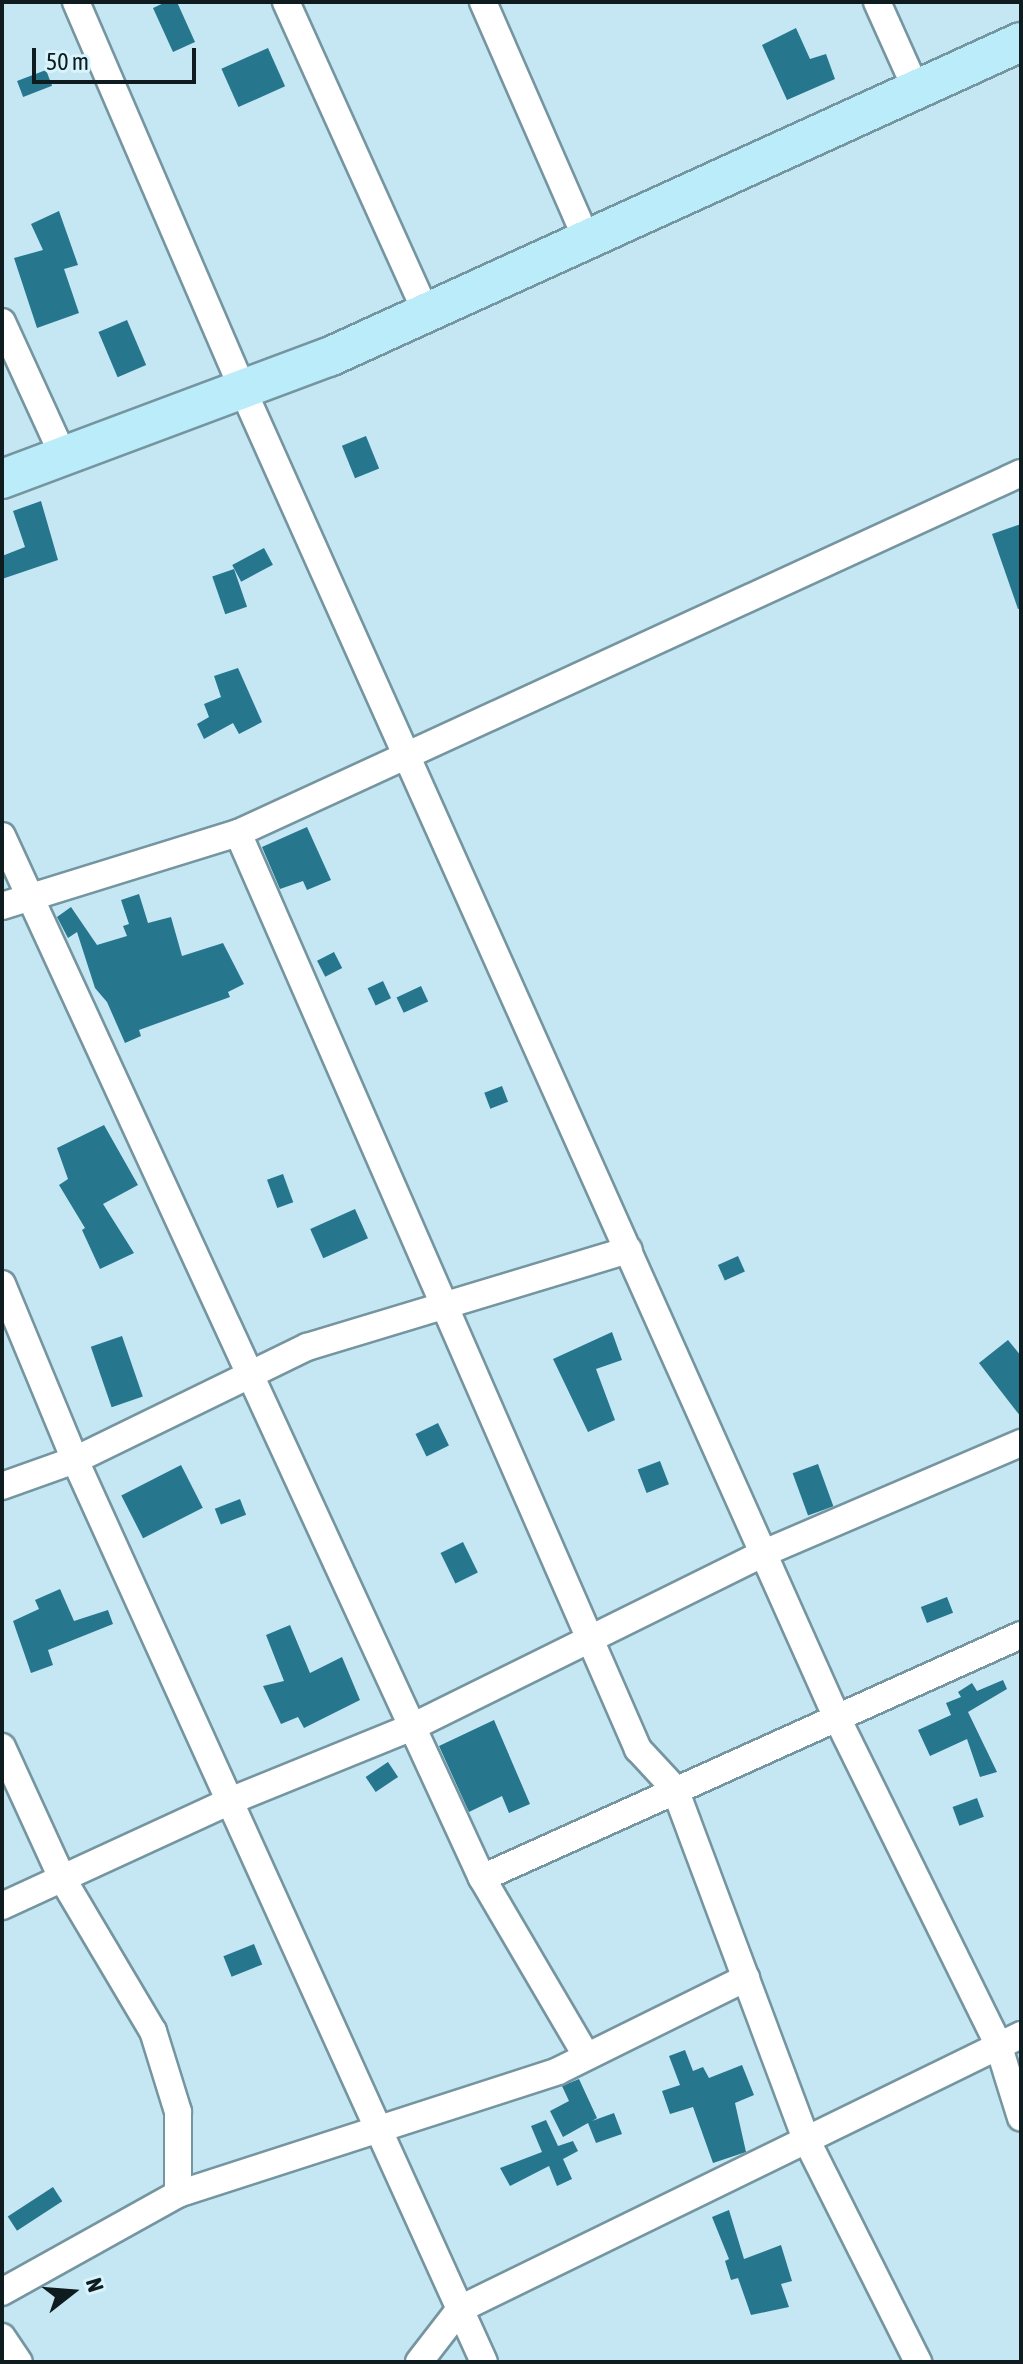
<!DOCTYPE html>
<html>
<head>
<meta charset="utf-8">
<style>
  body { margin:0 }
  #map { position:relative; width:1023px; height:2364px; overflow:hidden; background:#c4e7f3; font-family:"Asap Condensed",sans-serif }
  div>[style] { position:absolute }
  .building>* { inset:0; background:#26768e; transform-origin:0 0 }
  .roads { filter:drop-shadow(2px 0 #7595a0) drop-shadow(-2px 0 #7595a0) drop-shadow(0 2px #7595a0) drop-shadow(0 -2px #7595a0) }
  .street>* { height:26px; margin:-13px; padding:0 13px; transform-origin:13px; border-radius:13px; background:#fff }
  .secondary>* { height:38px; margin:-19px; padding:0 19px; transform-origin:19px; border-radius:19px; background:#baecf9 }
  span { translate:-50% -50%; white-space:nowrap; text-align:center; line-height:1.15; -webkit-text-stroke:6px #d7f3fc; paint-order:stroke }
  .frame { position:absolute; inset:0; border:4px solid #0e1b1f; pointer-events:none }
  .north { position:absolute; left:32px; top:2252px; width:80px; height:80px; -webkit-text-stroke:6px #d7f3fc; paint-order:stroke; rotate:73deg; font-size:22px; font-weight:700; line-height:32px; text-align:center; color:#0e1b1f }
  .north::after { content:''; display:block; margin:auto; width:28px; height:36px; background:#0e1b1f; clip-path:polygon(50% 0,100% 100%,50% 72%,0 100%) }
  .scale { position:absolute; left:32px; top:48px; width:164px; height:36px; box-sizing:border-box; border:4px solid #0e1b1f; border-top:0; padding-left:10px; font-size:24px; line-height:28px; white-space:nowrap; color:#0e1b1f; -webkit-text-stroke:6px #d7f3fc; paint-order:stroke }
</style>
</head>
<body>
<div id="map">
  <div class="building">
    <div style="clip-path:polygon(166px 2px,177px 2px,195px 42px,173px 52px,153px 8px)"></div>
    <div style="clip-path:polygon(796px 28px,810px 59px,826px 54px,835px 79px,787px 100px,762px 45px)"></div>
    <div style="left:268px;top:48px;width:42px;height:51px;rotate:66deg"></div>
    <div style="left:46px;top:70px;width:17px;height:31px;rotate:69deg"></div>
    <div style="clip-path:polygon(59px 211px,78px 265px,64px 269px,79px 313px,37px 328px,14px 258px,43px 250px,31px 224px)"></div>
    <div style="left:127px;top:320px;width:49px;height:31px;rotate:67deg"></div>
    <div style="left:366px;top:436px;width:35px;height:26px;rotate:68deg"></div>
    <div style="clip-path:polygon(41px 501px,58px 560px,2px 579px,2px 556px,25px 547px,13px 511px)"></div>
    <div style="clip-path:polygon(1021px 524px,1021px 608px,1018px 609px,992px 534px)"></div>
    <div style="left:264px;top:548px;width:19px;height:36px;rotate:62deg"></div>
    <div style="left:234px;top:569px;width:40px;height:23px;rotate:71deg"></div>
    <div style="clip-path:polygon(238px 668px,262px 722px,239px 734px,233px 723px,204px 739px,197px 724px,209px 717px,204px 704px,221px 697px,214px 676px)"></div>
    <div style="clip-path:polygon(307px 827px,331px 880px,307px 890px,303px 881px,280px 889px,262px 847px)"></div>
    <div style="clip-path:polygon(139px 894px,148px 923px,171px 917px,182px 956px,223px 943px,244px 984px,228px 992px,230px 997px,139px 1030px,141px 1036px,125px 1043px,107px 1002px,95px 988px,77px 932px,68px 938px,57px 917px,71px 907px,97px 945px,127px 936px,123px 926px,129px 924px,121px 900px)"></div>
    <div style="left:334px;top:952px;width:18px;height:19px;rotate:63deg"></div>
    <div style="left:383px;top:981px;width:19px;height:17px;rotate:65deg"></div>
    <div style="left:421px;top:986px;width:17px;height:27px;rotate:65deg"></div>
    <div style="left:502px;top:1086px;width:17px;height:19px;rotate:69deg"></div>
    <div style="clip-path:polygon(104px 1125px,138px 1185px,103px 1204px,134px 1253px,100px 1269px,82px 1230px,85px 1228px,59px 1185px,68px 1179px,57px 1148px)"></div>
    <div style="left:283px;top:1174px;width:30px;height:17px;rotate:70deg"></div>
    <div style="left:355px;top:1209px;width:32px;height:49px;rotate:66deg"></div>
    <div style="left:738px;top:1256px;width:17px;height:22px;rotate:66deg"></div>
    <div style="clip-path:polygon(612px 1332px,622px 1360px,596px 1369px,615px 1420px,588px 1432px,553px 1359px)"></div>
    <div style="left:122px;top:1336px;width:64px;height:33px;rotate:71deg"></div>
    <div style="clip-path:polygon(1008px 1340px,1021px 1356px,1021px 1417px,979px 1363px)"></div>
    <div style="left:438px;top:1423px;width:25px;height:25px;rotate:64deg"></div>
    <div style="left:660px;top:1461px;width:25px;height:24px;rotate:69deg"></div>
    <div style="left:818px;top:1464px;width:45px;height:27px;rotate:70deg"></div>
    <div style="left:181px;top:1465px;width:48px;height:67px;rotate:63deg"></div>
    <div style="left:240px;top:1499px;width:17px;height:27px;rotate:69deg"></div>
    <div style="left:463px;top:1542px;width:34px;height:25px;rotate:64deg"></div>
    <div style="clip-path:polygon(60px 1589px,74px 1621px,108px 1610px,113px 1624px,48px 1650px,53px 1665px,31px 1673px,13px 1621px,39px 1609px,35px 1600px)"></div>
    <div style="left:947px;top:1597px;width:17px;height:28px;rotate:69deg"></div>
    <div style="clip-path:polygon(290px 1625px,310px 1673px,342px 1657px,360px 1700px,304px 1728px,298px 1717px,281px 1724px,263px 1686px,284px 1681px,266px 1635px)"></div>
    <div style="clip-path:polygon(1003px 1680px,1007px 1689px,968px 1712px,997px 1772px,980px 1777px,967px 1739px,930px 1756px,918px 1730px,951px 1715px,946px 1703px,961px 1697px,958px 1692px,972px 1683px,977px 1691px)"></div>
    <div style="clip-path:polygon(494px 1720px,530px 1804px,509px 1813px,502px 1796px,469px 1812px,439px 1746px)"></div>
    <div style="left:388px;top:1762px;width:18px;height:27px;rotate:56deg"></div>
    <div style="left:977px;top:1798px;width:20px;height:26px;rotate:70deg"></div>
    <div style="left:254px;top:1944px;width:22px;height:33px;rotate:68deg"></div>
    <div style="clip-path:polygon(685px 2050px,693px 2071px,703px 2067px,709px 2078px,742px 2065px,754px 2095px,735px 2103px,746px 2152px,713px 2163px,693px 2107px,670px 2114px,662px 2091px,680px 2085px,669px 2056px)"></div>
    <div style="clip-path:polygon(579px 2079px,597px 2118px,592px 2121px,614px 2113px,622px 2134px,596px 2143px,588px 2123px,563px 2137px,550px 2111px,569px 2101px,562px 2086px)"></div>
    <div style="clip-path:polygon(546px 2120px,558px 2146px,573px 2141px,578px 2151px,563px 2159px,572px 2179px,557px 2186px,549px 2166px,510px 2186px,500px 2168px,542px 2152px,531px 2126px)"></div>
    <div style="left:53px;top:2187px;width:17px;height:54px;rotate:57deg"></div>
    <div style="clip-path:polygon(729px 2210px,744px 2259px,781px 2245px,792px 2281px,781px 2284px,789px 2307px,751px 2315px,738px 2278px,731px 2280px,725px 2261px,729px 2259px,712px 2217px)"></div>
  </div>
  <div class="roads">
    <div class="street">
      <div style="left:76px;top:2px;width:420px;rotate:66.7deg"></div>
      <div style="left:242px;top:388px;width:1455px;rotate:65.9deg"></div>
      <div style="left:836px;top:1716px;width:366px;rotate:63.7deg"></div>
      <div style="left:998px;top:2044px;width:77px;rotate:72.7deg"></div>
      <div style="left:286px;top:2px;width:340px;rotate:65.7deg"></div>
      <div style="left:483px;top:2px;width:260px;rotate:66.4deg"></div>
      <div style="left:877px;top:2px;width:98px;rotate:65.8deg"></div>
      <div style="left:2px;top:322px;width:144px;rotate:65.4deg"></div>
      <div style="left:238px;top:833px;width:1000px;rotate:66.41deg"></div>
      <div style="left:638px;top:1749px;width:54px;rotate:47.2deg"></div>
      <div style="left:675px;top:1789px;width:374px;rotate:69.5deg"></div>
      <div style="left:806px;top:2139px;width:250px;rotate:63.3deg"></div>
      <div style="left:2px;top:836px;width:1147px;rotate:65.27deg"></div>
      <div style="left:482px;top:1878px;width:205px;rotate:59.6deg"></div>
      <div style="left:2px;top:906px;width:247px;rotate:-17.2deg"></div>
      <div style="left:238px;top:833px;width:862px;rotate:-24.69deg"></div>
      <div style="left:2px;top:1284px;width:191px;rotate:67.5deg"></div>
      <div style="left:75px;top:1460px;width:990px;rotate:65.61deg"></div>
      <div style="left:2px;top:1486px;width:77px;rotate:-19.6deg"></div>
      <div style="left:75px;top:1460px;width:258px;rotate:-26deg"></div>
      <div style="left:307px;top:1347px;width:336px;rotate:-16.8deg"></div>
      <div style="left:2px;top:1747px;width:144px;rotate:65.4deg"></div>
      <div style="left:62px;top:1878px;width:178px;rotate:59.3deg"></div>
      <div style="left:153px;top:2031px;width:85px;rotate:72.8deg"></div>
      <div style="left:178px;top:2112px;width:82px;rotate:90deg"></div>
      <div style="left:482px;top:1878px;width:591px;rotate:-24.27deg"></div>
      <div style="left:2px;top:1906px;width:251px;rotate:-24.7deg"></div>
      <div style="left:230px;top:1801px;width:196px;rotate:-22.1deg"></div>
      <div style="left:412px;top:1727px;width:393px;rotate:-26.3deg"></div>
      <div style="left:764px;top:1553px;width:280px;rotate:-23.2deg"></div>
      <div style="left:2px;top:2292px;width:201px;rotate:-29.1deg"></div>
      <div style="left:178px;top:2194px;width:399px;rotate:-17.9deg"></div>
      <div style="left:558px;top:2071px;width:210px;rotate:-26.3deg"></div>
      <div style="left:2px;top:2337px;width:30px;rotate:56deg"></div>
      <div style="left:419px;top:2362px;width:67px;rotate:-52.3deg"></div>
      <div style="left:460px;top:2309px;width:624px;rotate:-26.03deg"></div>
    </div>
    <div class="secondary">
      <div style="left:2px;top:479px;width:349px;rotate:-20.5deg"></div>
      <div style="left:329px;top:357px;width:760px;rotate:-24.48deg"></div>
    </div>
  </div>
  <div class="frame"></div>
  <div class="north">N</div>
  <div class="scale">50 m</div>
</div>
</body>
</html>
